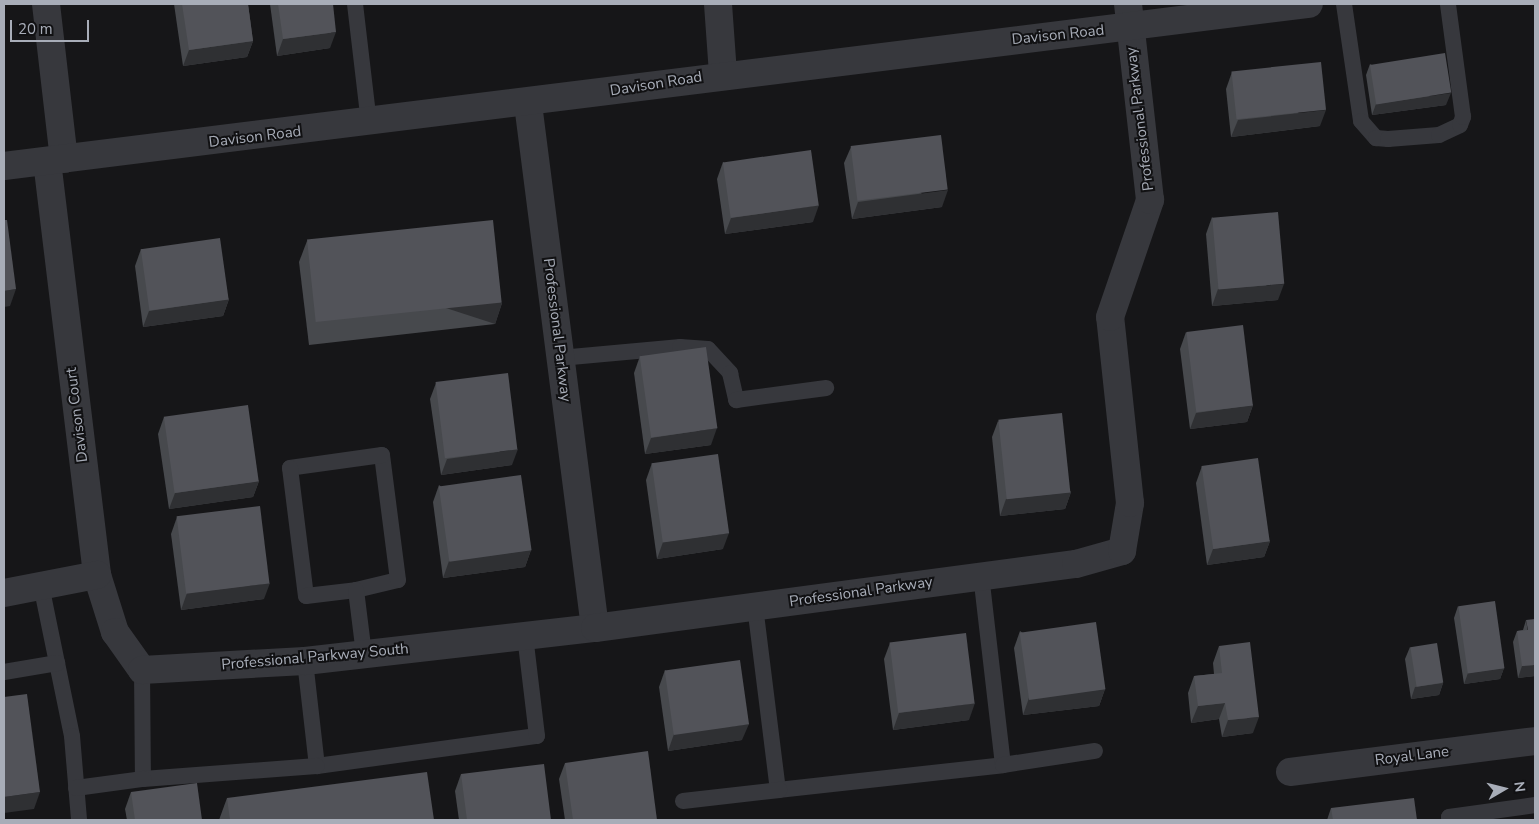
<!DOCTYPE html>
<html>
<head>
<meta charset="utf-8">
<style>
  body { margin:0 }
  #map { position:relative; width:1539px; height:824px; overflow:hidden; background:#161618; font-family:"Nunito Sans",sans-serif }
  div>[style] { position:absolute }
  .service>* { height:16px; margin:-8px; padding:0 8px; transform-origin:8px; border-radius:8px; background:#37383d }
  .minor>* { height:28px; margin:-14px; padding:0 14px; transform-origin:14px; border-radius:14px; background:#37383d }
  .tertiary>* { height:28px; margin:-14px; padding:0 14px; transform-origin:14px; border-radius:14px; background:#37383d }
  .wall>* { inset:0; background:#47494d }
  .shaded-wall>* { inset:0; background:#2f3033; transform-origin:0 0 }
  .building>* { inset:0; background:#525359; transform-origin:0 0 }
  span { translate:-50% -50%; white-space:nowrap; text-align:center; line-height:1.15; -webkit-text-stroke:4px #111113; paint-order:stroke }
  .street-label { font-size:15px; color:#a8adb8 }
  .frame { position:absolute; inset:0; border:5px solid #a8adb8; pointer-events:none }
  .north { position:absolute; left:1479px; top:764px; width:50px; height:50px; -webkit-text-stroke:4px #111113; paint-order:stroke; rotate:82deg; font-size:14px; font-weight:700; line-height:20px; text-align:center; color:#a8adb8 }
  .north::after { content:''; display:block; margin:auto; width:18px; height:22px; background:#a8adb8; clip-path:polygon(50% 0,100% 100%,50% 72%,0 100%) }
  .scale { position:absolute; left:10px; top:20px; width:79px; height:22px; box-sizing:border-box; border:2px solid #a8adb8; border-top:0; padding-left:6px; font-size:15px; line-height:18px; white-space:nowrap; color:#a8adb8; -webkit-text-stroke:4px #111113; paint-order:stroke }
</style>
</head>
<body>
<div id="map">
  <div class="service">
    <div style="left:355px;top:4px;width:120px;rotate:83.3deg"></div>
    <div style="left:1344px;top:4px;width:118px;rotate:81.7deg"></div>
    <div style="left:1361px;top:121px;width:23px;rotate:49deg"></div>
    <div style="left:1376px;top:138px;width:12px;rotate:5deg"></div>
    <div style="left:1388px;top:139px;width:51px;rotate:-4.5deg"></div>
    <div style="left:1439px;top:135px;width:23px;rotate:-25deg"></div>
    <div style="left:1460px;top:125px;width:9px;rotate:-69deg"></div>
    <div style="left:1463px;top:117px;width:114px;rotate:-97.6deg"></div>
    <div style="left:560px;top:358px;width:121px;rotate:-5.2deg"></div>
    <div style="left:680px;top:347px;width:28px;rotate:4deg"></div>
    <div style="left:708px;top:349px;width:33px;rotate:47deg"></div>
    <div style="left:730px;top:373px;width:28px;rotate:77deg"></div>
    <div style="left:736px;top:400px;width:91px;rotate:-7.6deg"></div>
    <div style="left:41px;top:585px;width:154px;rotate:78.4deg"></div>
    <div style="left:72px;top:736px;width:84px;rotate:85.2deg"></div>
    <div style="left:356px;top:590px;width:43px;rotate:-13.4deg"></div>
    <div style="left:398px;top:580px;width:126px;rotate:-97.3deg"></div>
    <div style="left:382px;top:455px;width:93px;rotate:172deg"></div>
    <div style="left:290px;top:468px;width:129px;rotate:82.9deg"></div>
    <div style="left:306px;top:596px;width:50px;rotate:-6.8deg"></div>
    <div style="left:356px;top:590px;width:64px;rotate:82.9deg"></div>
    <div style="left:755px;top:606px;width:185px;rotate:82.9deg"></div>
    <div style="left:778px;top:790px;width:226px;rotate:-6.3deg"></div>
    <div style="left:1003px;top:765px;width:190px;rotate:-96.6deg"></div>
    <div style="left:305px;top:661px;width:106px;rotate:83.5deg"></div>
    <div style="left:317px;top:766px;width:222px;rotate:-7.8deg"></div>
    <div style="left:537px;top:736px;width:101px;rotate:-96.8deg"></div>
    <div style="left:142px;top:670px;width:109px;rotate:89.5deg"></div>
    <div style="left:143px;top:779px;width:174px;rotate:-4.3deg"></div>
    <div style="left:4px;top:672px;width:54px;rotate:-9.6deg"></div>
    <div style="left:1003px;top:765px;width:93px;rotate:-8.7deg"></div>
    <div style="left:76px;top:788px;width:68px;rotate:-7.7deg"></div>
    <div style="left:683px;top:801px;width:97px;rotate:-6.5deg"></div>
    <div style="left:1450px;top:820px;width:3px;rotate:-108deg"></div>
    <div style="left:1449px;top:817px;width:87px;rotate:-7.9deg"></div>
  </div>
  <div class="minor">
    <div style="left:46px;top:4px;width:156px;rotate:83.4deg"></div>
    <div style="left:718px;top:4px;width:69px;rotate:85.9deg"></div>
    <div style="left:528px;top:104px;width:528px;rotate:82.71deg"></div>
    <div style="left:47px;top:161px;width:417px;rotate:83.1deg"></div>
    <div style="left:97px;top:575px;width:60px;rotate:72.5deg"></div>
    <div style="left:115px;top:632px;width:47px;rotate:54.6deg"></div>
    <div style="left:142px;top:670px;width:163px;rotate:-3.2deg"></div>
    <div style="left:305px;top:661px;width:292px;rotate:-6.5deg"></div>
    <div style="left:595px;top:628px;width:485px;rotate:-7.6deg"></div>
    <div style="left:1076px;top:564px;width:48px;rotate:-15.8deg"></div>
    <div style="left:1122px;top:551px;width:49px;rotate:-80.5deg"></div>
    <div style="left:1130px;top:503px;width:187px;rotate:-96.1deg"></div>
    <div style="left:1110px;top:317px;width:124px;rotate:-71.1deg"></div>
    <div style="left:1150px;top:200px;width:197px;rotate:-96.4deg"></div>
    <div style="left:4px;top:593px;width:95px;rotate:-11deg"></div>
    <div style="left:1290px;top:772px;width:247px;rotate:-7.2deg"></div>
  </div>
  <div class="tertiary">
    <div style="left:4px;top:166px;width:1315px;rotate:-7.08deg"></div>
  </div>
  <div class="wall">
    <div style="clip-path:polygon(174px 4px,248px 4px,253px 41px,247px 57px,183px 66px)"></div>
    <div style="clip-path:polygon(270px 4px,333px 4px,330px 48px,277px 56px)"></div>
    <div style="clip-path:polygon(1370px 64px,1446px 105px,1372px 115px,1366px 75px)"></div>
    <div style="clip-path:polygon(1232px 72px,1320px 126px,1231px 137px,1226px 89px)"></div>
    <div style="clip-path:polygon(851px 147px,942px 207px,852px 219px,844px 163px)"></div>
    <div style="clip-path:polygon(723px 162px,813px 222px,725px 234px,717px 179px)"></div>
    <div style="clip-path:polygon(1212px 217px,1278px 300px,1212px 306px,1206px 234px)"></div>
    <div style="clip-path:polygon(307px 241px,502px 303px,495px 324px,309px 345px,299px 262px)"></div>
    <div style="clip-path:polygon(141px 249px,229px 299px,223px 316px,143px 327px,135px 266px)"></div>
    <div style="clip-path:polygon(1186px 332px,1253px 405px,1247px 422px,1190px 429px,1180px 349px)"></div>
    <div style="clip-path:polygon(640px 356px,711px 445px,645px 454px,634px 373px)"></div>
    <div style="clip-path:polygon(436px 383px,512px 465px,441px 475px,430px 399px)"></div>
    <div style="clip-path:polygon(164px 417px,259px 481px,253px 497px,169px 509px,158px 434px)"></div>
    <div style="clip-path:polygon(998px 421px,1071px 492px,1065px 509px,1000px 516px,992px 437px)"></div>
    <div style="clip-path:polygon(652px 463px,723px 549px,657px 559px,646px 480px)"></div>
    <div style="clip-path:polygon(1202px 466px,1270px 541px,1264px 557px,1207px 565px,1196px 483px)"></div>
    <div style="clip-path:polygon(439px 485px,531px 550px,525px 567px,443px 578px,433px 502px)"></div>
    <div style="clip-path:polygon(177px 517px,264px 599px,181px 610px,171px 534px)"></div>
    <div style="clip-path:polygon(1458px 606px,1504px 668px,1500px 679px,1464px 684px,1454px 618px)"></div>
    <div style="clip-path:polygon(1526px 620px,1535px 676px,1518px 678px,1513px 642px,1517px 631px,1523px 630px)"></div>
    <div style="clip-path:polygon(1020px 631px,1105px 689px,1099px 706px,1023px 715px,1014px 648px)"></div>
    <div style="clip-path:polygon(890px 643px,969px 720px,893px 730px,884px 659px)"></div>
    <div style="clip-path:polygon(1219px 646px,1253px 733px,1222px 737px,1219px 719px,1191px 723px,1188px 693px,1194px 676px,1214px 674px,1213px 663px)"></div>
    <div style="clip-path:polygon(1410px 647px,1443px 683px,1439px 695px,1411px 699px,1405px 659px)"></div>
    <div style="clip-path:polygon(665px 670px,742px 740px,668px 751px,659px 687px)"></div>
    <div style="clip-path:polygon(565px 763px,657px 820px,565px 820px,559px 779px)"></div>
    <div style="clip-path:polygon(461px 774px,551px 820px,459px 820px,455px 791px)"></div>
    <div style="clip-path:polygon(131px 792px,202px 820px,127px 820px,125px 809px)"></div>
    <div style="clip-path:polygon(227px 798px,434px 820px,219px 820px)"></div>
    <div style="clip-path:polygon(1331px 808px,1417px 820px,1327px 820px)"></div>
  </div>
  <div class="shaded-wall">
    <div style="clip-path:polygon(336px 32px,330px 48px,277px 56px,283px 39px)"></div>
    <div style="clip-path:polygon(253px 41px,247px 57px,183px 66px,189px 50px)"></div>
    <div style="clip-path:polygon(1451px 93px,1446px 105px,1372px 115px,1376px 104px)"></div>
    <div style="clip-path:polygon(1326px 110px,1320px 126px,1231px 137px,1238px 120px)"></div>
    <div style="clip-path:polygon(948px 190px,942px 207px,852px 219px,858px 202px)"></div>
    <div style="clip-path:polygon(819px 205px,813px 222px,725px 234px,731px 218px)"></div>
    <div style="clip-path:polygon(1284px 284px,1278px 300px,1212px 306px,1218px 289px)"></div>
    <div style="clip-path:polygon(16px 289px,10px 306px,4px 307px,4px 291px)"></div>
    <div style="clip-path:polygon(229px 299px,223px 316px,143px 327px,149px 311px)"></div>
    <div style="left:502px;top:303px;width:22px;height:187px;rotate:108deg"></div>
    <div style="clip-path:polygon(1253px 405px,1247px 422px,1190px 429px,1196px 413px)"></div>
    <div style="clip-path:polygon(717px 428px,711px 445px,645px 454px,651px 438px)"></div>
    <div style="clip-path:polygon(518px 449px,512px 465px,441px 475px,447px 459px)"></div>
    <div style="clip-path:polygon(259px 481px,253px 497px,169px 509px,175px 493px)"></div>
    <div style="clip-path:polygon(1071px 492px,1065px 509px,1000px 516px,1006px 499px)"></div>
    <div style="clip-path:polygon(729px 533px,723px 549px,657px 559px,663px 542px)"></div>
    <div style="clip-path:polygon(1270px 541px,1264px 557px,1207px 565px,1213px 549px)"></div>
    <div style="clip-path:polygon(531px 550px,525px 567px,443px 578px,449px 561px)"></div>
    <div style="clip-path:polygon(270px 583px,264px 599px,181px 610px,187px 593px)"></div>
    <div style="clip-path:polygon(1535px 665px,1535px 676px,1518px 678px,1522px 666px)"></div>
    <div style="clip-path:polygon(1504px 668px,1500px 679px,1464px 684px,1468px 673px)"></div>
    <div style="clip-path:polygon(1443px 683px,1439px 695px,1411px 699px,1415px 687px)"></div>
    <div style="clip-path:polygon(1105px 689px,1099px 706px,1023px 715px,1029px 698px)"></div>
    <div style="clip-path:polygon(975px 703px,969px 720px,893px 730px,899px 713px)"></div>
    <div style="clip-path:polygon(1225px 703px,1219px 719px,1191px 723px,1198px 706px)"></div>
    <div style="clip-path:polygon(1259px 717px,1253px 733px,1222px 737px,1228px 720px)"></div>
    <div style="clip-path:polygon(749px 724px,742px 740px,668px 751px,674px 734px)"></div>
    <div style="clip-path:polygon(40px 792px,34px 809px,4px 813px,4px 797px)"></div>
  </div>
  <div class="building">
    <div style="clip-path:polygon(182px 4px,248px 4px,253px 41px,189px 50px)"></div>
    <div style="clip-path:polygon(278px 4px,333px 4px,336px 32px,283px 39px)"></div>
    <div style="left:1445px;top:53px;width:40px;height:76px;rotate:81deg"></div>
    <div style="left:1321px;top:62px;width:48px;height:90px;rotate:84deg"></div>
    <div style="left:941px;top:135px;width:55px;height:91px;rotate:83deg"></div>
    <div style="left:811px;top:150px;width:56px;height:89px;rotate:82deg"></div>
    <div style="left:1278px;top:212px;width:72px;height:66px;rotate:85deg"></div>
    <div style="clip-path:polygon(4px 220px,7px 220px,16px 289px,4px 291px)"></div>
    <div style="left:493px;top:220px;width:83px;height:187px;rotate:84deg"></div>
    <div style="left:220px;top:238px;width:62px;height:80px;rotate:82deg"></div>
    <div style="left:1243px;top:325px;width:81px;height:57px;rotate:83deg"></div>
    <div style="left:706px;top:347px;width:82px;height:67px;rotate:82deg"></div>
    <div style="left:508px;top:373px;width:77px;height:73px;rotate:83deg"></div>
    <div style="left:248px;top:405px;width:77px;height:85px;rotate:82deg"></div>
    <div style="left:1062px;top:413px;width:80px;height:64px;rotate:84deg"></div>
    <div style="left:718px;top:454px;width:80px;height:67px;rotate:82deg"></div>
    <div style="left:1258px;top:458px;width:84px;height:57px;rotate:82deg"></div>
    <div style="left:521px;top:475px;width:76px;height:83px;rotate:82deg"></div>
    <div style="left:260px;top:506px;width:78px;height:84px;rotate:83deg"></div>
    <div style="left:1495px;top:601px;width:68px;height:37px;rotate:82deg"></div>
    <div style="clip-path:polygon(1535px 619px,1535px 665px,1522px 666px,1517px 631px,1528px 630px,1526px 620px)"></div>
    <div style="left:1096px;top:622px;width:68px;height:77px;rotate:82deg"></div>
    <div style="left:966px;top:633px;width:71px;height:77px;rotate:83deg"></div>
    <div style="clip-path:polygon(1250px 642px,1259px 717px,1228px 720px,1225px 703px,1198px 706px,1194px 676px,1222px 673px,1219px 646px)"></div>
    <div style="left:1437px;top:643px;width:40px;height:27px;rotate:81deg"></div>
    <div style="left:740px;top:660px;width:65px;height:76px;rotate:82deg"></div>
    <div style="clip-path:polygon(27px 694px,40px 792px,4px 797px,4px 697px)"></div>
    <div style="clip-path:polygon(648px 751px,657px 820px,573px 820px,565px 763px)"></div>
    <div style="clip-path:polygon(544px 764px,551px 820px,467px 820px,461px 774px)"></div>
    <div style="clip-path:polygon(427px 772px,434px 820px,230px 820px,227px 798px)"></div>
    <div style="clip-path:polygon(197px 783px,202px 820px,135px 820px,131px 792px)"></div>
    <div style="clip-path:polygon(1414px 798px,1417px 820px,1333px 820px,1331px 808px)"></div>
  </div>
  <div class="street-label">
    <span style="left:1058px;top:35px;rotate:-6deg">Davison Road</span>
    <span style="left:656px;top:84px;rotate:-9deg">Davison Road</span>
    <span style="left:1140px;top:119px;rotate:-97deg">Professional Parkway</span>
    <span style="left:255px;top:137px;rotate:-7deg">Davison Road</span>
    <span style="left:557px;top:330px;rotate:83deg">Professional Parkway</span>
    <span style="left:77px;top:415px;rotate:-97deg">Davison Court</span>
    <span style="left:861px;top:592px;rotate:-8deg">Professional Parkway</span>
    <span style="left:315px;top:657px;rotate:-5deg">Professional Parkway South</span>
    <span style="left:1412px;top:756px;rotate:-7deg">Royal Lane</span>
  </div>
  <div class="frame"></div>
  <div class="north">N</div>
  <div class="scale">20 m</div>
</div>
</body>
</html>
